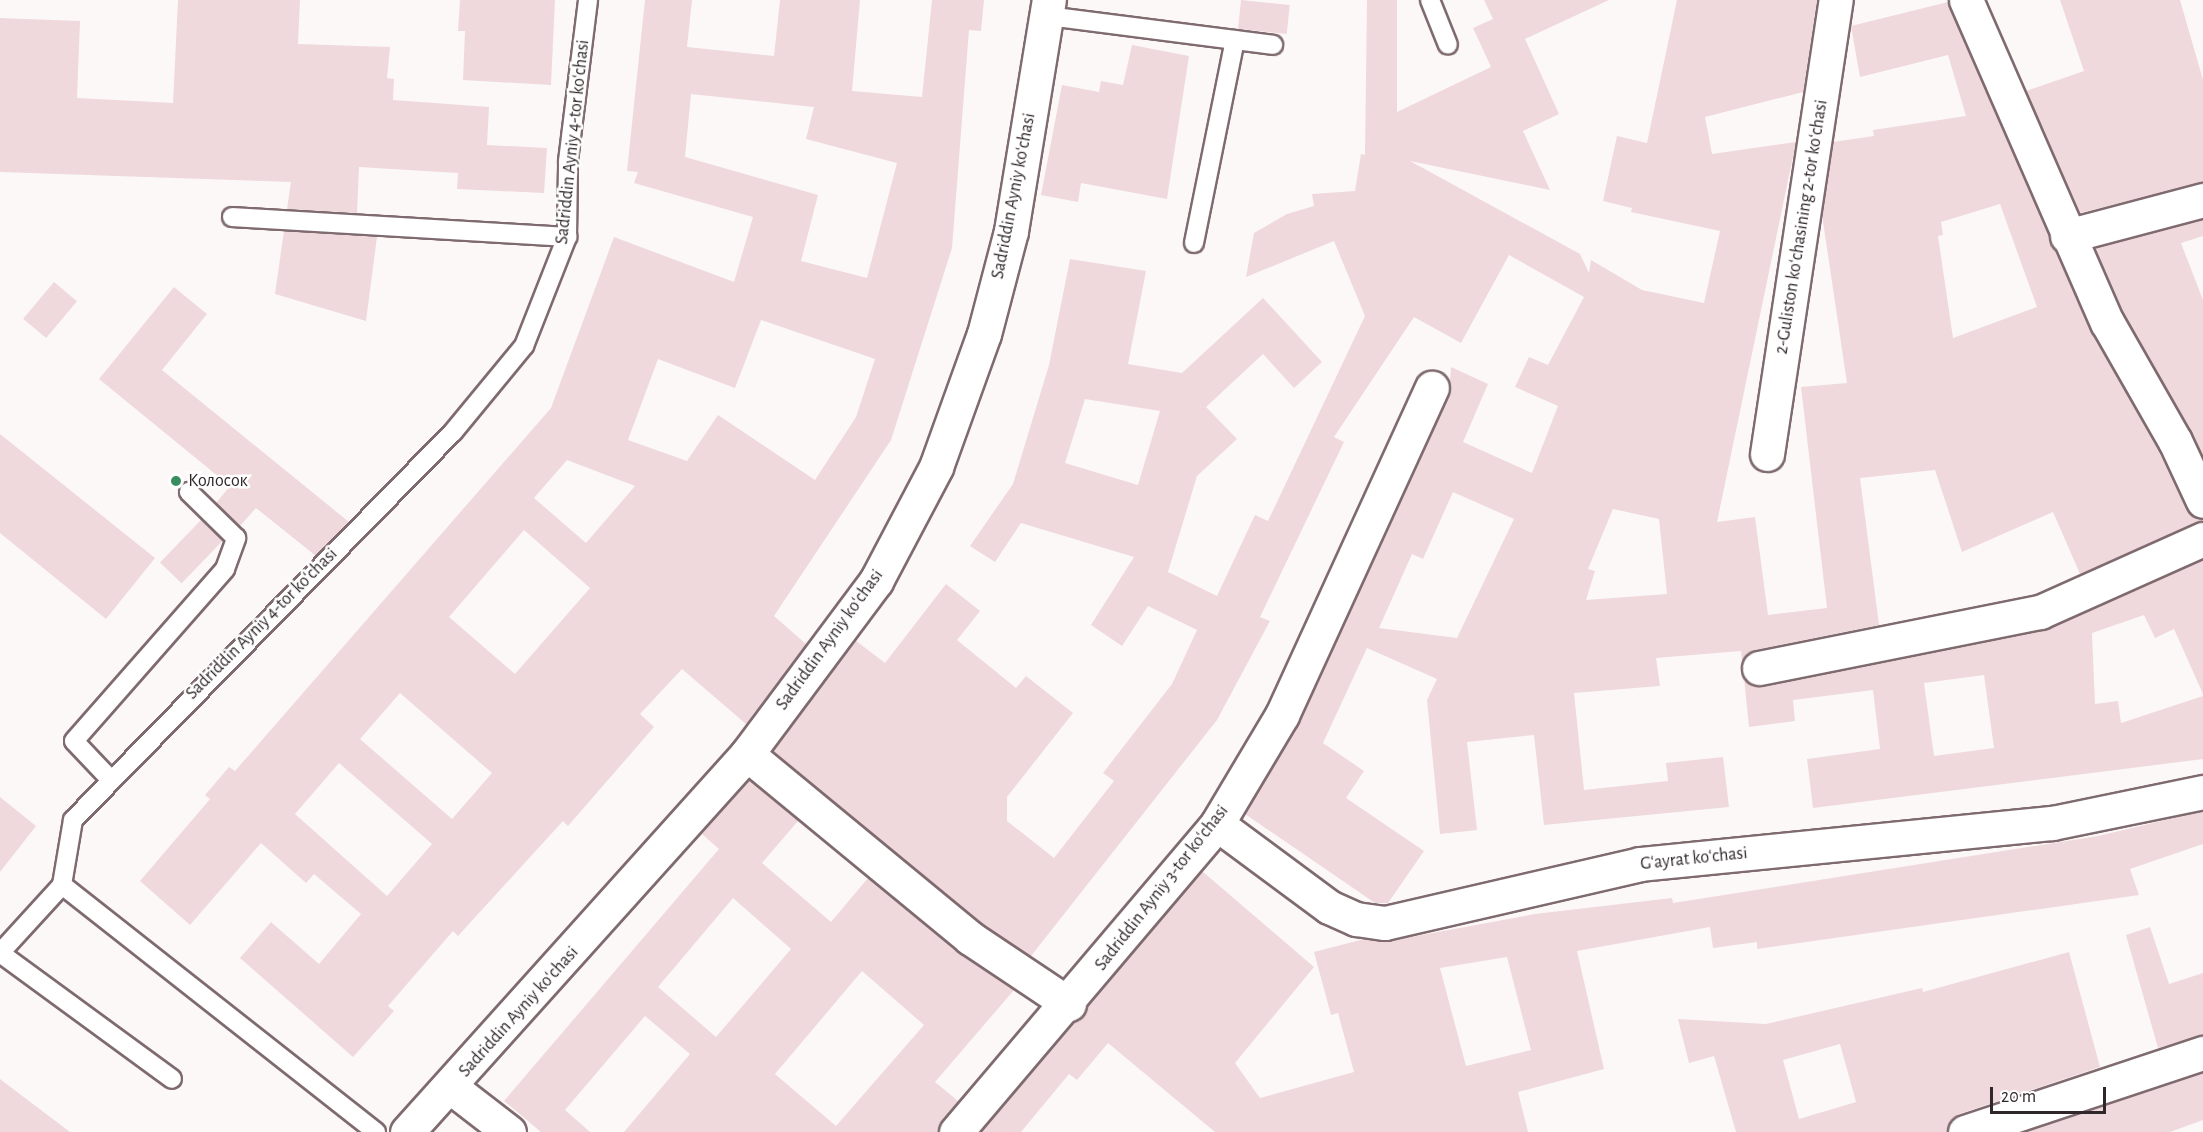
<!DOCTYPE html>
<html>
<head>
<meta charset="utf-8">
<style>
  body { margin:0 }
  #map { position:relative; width:2203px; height:1132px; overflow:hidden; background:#fcf8f8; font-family:"Alegreya Sans",sans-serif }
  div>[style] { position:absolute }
  .building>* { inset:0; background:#efd9dc; transform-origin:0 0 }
  .roads { filter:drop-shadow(2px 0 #7f6b6f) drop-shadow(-2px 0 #7f6b6f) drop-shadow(0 2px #7f6b6f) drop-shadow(0 -2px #7f6b6f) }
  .lane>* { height:18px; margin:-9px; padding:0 9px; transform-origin:9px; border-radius:9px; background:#fff }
  .street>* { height:33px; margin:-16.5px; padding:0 16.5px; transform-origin:16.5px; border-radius:16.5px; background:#fff }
  .dots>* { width:16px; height:16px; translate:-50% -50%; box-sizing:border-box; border:3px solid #fff; border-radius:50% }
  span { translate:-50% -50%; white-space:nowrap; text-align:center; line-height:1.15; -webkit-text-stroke:5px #fff; paint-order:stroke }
  .street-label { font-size:18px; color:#2f2729 }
  .poi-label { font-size:18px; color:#2f2729 }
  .left { translate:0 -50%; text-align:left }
  .scale { position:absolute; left:1990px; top:1087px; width:116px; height:27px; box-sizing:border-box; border:3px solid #2f2729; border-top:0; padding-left:8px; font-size:18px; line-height:21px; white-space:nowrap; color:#2f2729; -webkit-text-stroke:4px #fff; paint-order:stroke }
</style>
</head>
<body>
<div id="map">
  <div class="building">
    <div style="clip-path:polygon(178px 0,300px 0,298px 44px,390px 47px,387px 78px,394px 79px,393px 100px,489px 107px,487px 145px,547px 148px,544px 193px,457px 189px,458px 173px,359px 167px,357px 213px,287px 209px,291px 182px,0 172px,0 18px,80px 21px,77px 98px,173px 103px)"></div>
    <div style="clip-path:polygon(460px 0,555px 0,551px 85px,463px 80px,465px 31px,458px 31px)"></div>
    <div style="clip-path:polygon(evenodd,645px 0,692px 0,687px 47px,774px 56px,780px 0,860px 0,852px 91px,922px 97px,932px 0,984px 0,981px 31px,969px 30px,952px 248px,891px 440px,774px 616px,806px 644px,746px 724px,682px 669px,640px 714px,654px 727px,568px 826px,563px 821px,458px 936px,453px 931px,388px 1006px,394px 1011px,353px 1057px,240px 958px,271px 922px,319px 964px,361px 914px,314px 874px,306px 883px,261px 843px,190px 925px,140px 881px,210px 799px,205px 795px,229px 767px,235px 771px,551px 408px,614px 237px,734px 282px,753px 217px,634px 183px,638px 172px,627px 171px,645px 0,691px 94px,814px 107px,806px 139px,897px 163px,867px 278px,801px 261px,818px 195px,685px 157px,691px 94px,645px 0,761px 320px,875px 359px,856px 417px,815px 480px,718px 415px,687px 461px,628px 440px,658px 359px,735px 388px,761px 320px,645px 0,567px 460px,635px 486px,586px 543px,534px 498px,567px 460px,645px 0,524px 530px,590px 588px,515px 674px,449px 617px,524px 530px,645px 0,400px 693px,492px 773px,452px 819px,360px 739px,400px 693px,645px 0,339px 763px,432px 844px,387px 896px,295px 814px,339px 763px)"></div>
    <div style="left:1241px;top:0;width:49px;height:29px;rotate:6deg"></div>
    <div style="clip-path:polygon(evenodd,1367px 0,1397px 0,1397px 112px,1491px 67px,1473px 28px,1493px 19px,1484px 0,1609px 0,1525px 39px,1559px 114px,1523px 131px,1550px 190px,1410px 161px,1580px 254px,1589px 273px,1591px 260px,1642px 290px,1704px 303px,1720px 231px,1631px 212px,1632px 208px,1603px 201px,1617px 136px,1647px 143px,1677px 0,1817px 0,1803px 92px,1705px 117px,1712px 154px,1796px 142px,1717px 522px,1755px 517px,1768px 615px,1827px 608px,1801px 387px,1847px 383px,1822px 215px,1833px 142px,1874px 136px,1873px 130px,1966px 116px,1948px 55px,1860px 77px,1851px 26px,1948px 2px,2090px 330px,2158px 450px,2186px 509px,2203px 521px,2080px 574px,2053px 512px,1962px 552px,1935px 470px,1860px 478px,1879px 625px,1755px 650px,1742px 661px,1741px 651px,1656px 658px,1660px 686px,1574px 693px,1584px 790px,1668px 781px,1666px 763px,1723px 757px,1729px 807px,1544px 825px,1534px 735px,1467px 742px,1477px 830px,1440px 834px,1427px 700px,1437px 679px,1367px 648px,1323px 743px,1364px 771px,1346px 798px,1424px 851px,1388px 903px,1375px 903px,1245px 814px,1299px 723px,1449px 396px,1451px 367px,1488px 384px,1463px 442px,1532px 473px,1558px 406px,1515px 387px,1529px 357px,1548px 365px,1584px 297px,1509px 255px,1461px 343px,1414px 317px,1334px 437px,1344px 442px,1260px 617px,1270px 621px,1217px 720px,1031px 956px,981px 923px,773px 751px,855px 640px,885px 663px,946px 584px,980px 611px,957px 640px,1016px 688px,1026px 676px,1073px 713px,1007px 797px,1007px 821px,1054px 858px,1114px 781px,1103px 773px,1172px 684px,1197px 630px,1148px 606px,1122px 646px,1091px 625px,1134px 557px,1021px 523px,995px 562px,970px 546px,1013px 484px,1049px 365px,1070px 259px,1146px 271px,1128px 364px,1182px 373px,1263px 298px,1322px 362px,1294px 388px,1263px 354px,1206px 407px,1237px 439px,1197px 476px,1168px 572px,1217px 596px,1255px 515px,1268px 521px,1365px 316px,1334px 241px,1246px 277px,1254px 233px,1287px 214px,1314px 206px,1312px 194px,1355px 191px,1361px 154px,1365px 155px,1367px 0,2000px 204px,2037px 307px,1953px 338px,1938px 236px,1943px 235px,1941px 222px,2000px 204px,1367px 0,1085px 399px,1160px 411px,1138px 485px,1065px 463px,1085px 399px,1367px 0,1453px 492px,1514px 519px,1457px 638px,1379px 628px,1412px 554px,1423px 559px,1453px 492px,1367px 0,1613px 509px,1659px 519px,1667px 594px,1586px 600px,1595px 571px,1588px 569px,1613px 509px)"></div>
    <div style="clip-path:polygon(2060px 0,2180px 0,2203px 80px,2203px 182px,2080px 213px,2026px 91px,2084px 71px)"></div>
    <div style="clip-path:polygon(1132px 45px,1189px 56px,1167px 199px,1081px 183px,1078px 202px,1041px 195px,1062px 85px,1099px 92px,1101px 81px,1123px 85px)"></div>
    <div style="clip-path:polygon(2203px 219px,2203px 236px,2181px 243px,2203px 300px,2203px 457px,2124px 314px,2095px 248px)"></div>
    <div style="clip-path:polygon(284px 231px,377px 237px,366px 321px,275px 294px)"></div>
    <div style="left:54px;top:282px;width:30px;height:48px;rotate:40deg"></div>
    <div style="clip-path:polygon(174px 287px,207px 314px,162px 370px,349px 522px,316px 556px,256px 508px,240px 526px,216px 503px,230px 486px,99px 379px)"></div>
    <div style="clip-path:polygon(0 434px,155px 558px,106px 619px,0 533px)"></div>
    <div style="left:201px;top:520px;width:30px;height:59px;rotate:44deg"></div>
    <div style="clip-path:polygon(evenodd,2203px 560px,2203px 694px,2174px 629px,2155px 638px,2144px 615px,2092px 633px,2095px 704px,2118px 701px,2121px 723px,2203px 696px,2203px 759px,1813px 808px,1807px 759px,1880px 749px,1873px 690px,1793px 700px,1795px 721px,1749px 727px,1744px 678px,1763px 686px,2044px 630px,2203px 560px,1984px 675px,1994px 748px,1934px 756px,1924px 683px,1984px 675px)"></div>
    <div style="clip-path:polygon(evenodd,749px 780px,798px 821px,762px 863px,831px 922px,868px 878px,958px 953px,1014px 990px,935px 1082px,958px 1101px,938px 1132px,624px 1132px,690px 1054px,645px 1016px,565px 1110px,590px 1132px,541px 1132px,504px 1101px,719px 849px,702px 834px,749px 780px,733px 898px,791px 949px,716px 1037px,658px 987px,733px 898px,749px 780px,862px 971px,924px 1025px,836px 1126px,775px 1074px,862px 971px)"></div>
    <div style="clip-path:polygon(0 797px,36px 826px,0 872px)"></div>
    <div style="clip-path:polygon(evenodd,2203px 811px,2203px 844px,2130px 869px,2139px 895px,1757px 949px,1757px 942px,1713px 948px,1710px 927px,1577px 951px,1604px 1069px,1518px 1092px,1528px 1132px,1215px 1132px,1108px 1043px,1077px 1080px,1069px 1074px,1021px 1132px,981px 1132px,1202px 871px,1314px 967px,1235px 1063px,1260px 1098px,1354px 1072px,1338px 1013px,1331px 1015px,1314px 952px,1364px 939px,1389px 941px,1535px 914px,1672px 898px,1673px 903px,2098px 836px,2203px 811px,1507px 957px,1531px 1050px,1466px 1066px,1440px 968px,1507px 957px)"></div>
    <div style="clip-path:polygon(2150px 927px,2169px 984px,2203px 973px,2203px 1035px,2158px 1048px,2126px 935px)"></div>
    <div style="clip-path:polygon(evenodd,2069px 952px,2100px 1067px,1959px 1114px,1951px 1120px,1947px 1132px,1736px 1132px,1714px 1056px,1689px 1063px,1678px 1019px,1766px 1024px,1922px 988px,1923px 992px,2069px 952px,1840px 1044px,1856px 1102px,1799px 1119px,1783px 1060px,1840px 1044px)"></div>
    <div style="clip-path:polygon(2203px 1073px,2203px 1120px,2170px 1132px,2025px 1132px)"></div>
    <div style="clip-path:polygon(0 1079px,70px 1132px,0 1132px)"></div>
  </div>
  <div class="roads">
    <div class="lane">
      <div style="left:1430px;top:0;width:48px;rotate:68.2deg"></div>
      <div style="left:1048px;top:16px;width:227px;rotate:7.3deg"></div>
      <div style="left:232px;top:217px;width:336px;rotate:3.4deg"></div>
      <div style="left:1194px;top:243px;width:207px;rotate:-78.6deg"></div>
      <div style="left:110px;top:779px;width:52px;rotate:-133.5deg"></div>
      <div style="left:74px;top:741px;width:229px;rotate:-48.7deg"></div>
      <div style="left:225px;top:569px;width:33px;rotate:-70deg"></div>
      <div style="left:236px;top:538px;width:66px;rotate:-135.6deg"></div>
      <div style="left:0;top:953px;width:213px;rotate:36.2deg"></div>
      <div style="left:0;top:953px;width:92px;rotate:-47.6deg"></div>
      <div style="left:376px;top:1132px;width:400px;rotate:-141.8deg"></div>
      <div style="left:62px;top:885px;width:66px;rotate:-80.4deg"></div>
      <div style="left:73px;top:820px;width:543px;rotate:-45.6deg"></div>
      <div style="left:453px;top:432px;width:112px;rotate:-50.5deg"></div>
      <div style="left:524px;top:346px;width:117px;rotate:-68.5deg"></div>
      <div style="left:567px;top:237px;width:76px;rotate:-89.2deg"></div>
      <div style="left:568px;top:161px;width:162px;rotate:-82.9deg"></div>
    </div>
    <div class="street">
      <div style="left:1966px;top:0;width:352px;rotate:66.4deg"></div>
      <div style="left:2107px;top:322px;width:137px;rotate:60.3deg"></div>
      <div style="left:2175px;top:441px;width:66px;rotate:65deg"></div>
      <div style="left:2067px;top:236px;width:141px;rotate:-14.8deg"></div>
      <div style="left:1767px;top:454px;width:459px;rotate:-81.4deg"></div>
      <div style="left:1759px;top:668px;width:287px;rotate:-11.3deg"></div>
      <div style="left:2040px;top:612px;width:179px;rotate:-24.1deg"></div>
      <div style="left:747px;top:754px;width:289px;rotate:39.5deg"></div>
      <div style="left:970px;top:938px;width:119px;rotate:33.7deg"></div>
      <div style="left:1217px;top:824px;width:139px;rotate:36.5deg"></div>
      <div style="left:1329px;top:907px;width:30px;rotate:24deg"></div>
      <div style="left:1356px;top:919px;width:29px;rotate:8deg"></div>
      <div style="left:1385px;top:923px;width:262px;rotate:-13deg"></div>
      <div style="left:1640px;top:864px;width:414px;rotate:-5.7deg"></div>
      <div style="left:2052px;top:823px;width:154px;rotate:-11.6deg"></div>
      <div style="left:452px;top:1088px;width:72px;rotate:37.7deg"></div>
      <div style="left:407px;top:1132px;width:508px;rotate:-48.03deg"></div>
      <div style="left:747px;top:754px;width:216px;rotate:-53.3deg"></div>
      <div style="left:876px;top:581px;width:129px;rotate:-62.2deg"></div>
      <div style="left:936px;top:467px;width:141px;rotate:-70.2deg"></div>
      <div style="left:984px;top:334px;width:106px;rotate:-75.3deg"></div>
      <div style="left:1011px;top:231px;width:234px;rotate:-80.7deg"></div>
      <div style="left:956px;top:1132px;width:404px;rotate:-49.7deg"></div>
      <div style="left:1217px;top:824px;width:127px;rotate:-59.2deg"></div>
      <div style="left:1282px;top:715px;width:360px;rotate:-65.4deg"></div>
      <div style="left:1965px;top:1132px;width:251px;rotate:-18.4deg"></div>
    </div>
  </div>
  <div class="dots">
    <div style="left:176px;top:481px;background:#398d60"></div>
  </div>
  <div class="street-label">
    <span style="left:573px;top:142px;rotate:-84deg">Sadriddin Ayniy 4-tor koʻchasi</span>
    <span style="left:1014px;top:196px;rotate:-79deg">Sadriddin Ayniy koʻchasi</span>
    <span style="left:1802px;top:227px;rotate:-81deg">2-Guliston koʻchasining 2-tor koʻchasi</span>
    <span style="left:262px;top:624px;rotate:-45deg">Sadriddin Ayniy 4-tor koʻchasi</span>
    <span style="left:830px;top:640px;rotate:-54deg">Sadriddin Ayniy koʻchasi</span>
    <span style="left:1694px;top:859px;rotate:-6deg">Gʻayrat koʻchasi</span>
    <span style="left:1162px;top:888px;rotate:-52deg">Sadriddin Ayniy 3-tor koʻchasi</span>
    <span style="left:519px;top:1012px;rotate:-48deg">Sadriddin Ayniy koʻchasi</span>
  </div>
  <div class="poi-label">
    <span class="left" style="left:188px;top:481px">Колосок</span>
  </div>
  <div class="scale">20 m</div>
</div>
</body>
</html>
